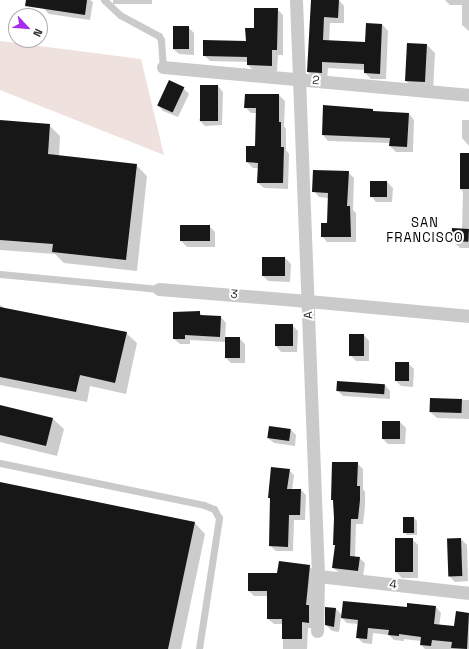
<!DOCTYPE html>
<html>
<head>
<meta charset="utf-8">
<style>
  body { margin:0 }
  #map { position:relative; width:469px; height:649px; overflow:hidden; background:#fff; font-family:"Space Grotesk",sans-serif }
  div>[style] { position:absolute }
  .green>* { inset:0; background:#eee1de }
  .shadow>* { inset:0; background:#0003; transform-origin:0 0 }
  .building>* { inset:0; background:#171717; transform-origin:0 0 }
  .lane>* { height:7px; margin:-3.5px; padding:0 3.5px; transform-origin:3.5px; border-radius:3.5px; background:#cacaca }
  .street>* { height:13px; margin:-6.5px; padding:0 6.5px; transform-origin:6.5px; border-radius:6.5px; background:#cacaca }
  span { translate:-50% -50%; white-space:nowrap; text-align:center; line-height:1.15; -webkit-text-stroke:4px #fff; paint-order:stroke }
  .street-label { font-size:12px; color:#303030 }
  .neighbourhood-label { font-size:13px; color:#000; letter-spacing:1px }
  .north { position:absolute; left:8px; top:8px; width:40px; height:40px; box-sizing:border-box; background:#fff; border:1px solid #acacac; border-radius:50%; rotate:116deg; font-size:11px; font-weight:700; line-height:16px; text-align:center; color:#303030 }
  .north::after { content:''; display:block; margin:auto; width:14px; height:18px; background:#a82cee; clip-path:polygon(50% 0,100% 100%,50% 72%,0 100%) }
</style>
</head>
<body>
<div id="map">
  <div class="green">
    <div style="clip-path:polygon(0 41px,141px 59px,164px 155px,0 90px)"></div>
  </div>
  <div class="shadow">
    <div style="clip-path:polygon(43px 0,90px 0,93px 2px,90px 20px,49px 14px,44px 9px)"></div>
    <div style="left:113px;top:0;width:39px;height:4px"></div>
    <div style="clip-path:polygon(312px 0,339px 0,344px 6px,344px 23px,330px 23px,329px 41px,366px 43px,382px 24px,388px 31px,386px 79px,371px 79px,365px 73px,365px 70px,328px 68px,327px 79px,314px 78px,308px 72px)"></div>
    <div style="clip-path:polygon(445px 0,469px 0,469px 31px,462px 25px,462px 5px,450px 5px)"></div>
    <div style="clip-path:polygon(277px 9px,283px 15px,283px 55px,278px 55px,277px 71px,254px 71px,248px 65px,248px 62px,210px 61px,204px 55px,247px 42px,255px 29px)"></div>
    <div style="clip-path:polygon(188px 27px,194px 33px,194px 55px,179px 54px,173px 49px)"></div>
    <div style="clip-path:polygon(427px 45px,435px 53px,433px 91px,415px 89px,406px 81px)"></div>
    <div style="clip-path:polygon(169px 81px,183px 88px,189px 94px,178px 117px,163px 111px,158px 105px)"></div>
    <div style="clip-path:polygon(218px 86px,223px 92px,222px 125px,205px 126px,199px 120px)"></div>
    <div style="clip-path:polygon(246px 95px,279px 95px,285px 101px,284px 126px,286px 129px,286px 150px,289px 154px,288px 189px,264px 188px,258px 183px,259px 168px,253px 168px,247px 162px,256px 147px,257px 113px,251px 113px,246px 108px)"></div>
    <div style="clip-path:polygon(372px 110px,375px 113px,409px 114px,414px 120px,413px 152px,396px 152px,390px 146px,390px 143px,328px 141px,323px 135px)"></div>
    <div style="clip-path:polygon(462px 120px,469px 120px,469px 146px,462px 138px)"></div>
    <div style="clip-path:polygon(0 121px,49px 125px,60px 136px,59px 156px,136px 165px,147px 176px,137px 271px,64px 263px,55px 254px,0 250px)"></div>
    <div style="clip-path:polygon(469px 164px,469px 248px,460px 248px,453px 241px,462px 229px,463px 192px,460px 188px)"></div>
    <div style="clip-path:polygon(348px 172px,354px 178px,353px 210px,356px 213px,356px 242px,327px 242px,322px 236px,328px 224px,328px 198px,319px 197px,314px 191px)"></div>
    <div style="clip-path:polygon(387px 182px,393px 188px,392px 202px,376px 202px,371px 196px)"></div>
    <div style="clip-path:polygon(209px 226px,215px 232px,215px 247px,187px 247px,181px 241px)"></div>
    <div style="clip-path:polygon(285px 258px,291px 264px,290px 282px,268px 281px,262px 275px)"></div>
    <div style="clip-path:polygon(0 305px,7px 310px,126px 333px,137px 343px,126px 394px,90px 386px,87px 402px,0 385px,0 387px)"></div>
    <div style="clip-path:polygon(199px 312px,203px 316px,221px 317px,226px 323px,225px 338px,239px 338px,245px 344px,245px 363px,231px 363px,225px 357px,226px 342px,190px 340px,190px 344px,180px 344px,174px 339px)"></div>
    <div style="clip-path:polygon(276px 325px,292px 325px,298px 331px,297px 352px,281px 352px,276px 346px)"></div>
    <div style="clip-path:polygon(364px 335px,369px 341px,369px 361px,356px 361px,350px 355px)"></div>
    <div style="clip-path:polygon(408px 363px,414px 369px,413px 387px,401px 386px,396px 381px)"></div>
    <div style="clip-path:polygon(385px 385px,390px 391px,390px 399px,343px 396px,337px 390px)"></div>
    <div style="clip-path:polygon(431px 399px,469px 400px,469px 419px,437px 418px,430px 412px)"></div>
    <div style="clip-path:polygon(0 406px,53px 419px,64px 429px,57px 456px,0 442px)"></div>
    <div style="clip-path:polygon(400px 422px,406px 428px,405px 444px,388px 444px,382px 438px)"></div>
    <div style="clip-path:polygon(291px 430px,296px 435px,295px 446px,274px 443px,268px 438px)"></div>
    <div style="clip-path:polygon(357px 463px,363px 469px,363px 489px,365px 492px,365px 506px,363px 524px,356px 524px,355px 557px,359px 558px,365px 563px,363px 576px,339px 573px,333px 567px,336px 546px,334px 544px,334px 501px,332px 499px)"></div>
    <div style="clip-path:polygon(289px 470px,294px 475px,292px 490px,301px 490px,306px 495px,305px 520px,294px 520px,293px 551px,276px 551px,270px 546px,271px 500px,269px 498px)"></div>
    <div style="clip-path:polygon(0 483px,194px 522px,205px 534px,181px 649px,0 649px)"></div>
    <div style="clip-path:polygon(404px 518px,414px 518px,417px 521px,417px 535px,407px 535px,404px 532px)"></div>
    <div style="clip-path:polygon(412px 539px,418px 545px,418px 578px,402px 578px,396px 572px)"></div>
    <div style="clip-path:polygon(461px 539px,467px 545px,468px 581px,455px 582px,449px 576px)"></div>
    <div style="clip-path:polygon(309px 566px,315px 572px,314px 628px,308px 628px,307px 649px,283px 649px,283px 624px,274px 624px,268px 619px,268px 596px,254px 596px,249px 591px,278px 574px)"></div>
    <div style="clip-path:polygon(436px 607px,441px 613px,439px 626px,455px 628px,457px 612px,469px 614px,469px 649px,425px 649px,421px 645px,421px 641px,404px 639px,404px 641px,394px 640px,389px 635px,373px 633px,372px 644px,363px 643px,357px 637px,359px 624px,347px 623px,341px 617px,339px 632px,332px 631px,326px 625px,326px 608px,336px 609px,342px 615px,407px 608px)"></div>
  </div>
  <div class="building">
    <div style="clip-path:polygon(26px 0,87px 0,85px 15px,25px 6px)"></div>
    <div style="clip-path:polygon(311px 0,339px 0,338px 18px,324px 17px,323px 40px,365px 42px,366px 23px,382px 24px,380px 74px,364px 73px,364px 64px,322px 62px,322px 73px,307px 72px)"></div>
    <div style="clip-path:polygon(254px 8px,278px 8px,277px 50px,272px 50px,272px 66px,247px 65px,247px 57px,203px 56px,203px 40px,246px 41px,245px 28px,254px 28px)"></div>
    <div style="left:173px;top:26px;width:16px;height:23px"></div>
    <div style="left:407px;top:43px;width:20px;height:38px;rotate:3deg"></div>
    <div style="left:169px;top:80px;width:17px;height:28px;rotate:25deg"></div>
    <div style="left:200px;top:85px;width:18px;height:36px"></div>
    <div style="clip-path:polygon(245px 94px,279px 94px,279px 122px,281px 122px,281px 147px,284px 147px,283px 183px,257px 183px,258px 163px,246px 162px,246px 146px,255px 146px,256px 108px,244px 108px)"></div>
    <div style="clip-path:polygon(323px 105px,373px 109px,373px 111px,409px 113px,407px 147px,389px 146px,390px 138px,322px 135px)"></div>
    <div style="clip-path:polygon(0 120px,50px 124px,48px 154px,137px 164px,126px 260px,52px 252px,53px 244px,0 240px)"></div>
    <div style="left:460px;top:153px;width:9px;height:36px"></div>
    <div style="clip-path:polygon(313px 170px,349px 171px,347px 206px,350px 206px,351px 237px,321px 237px,321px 223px,327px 223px,328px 193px,312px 192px)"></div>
    <div style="left:370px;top:181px;width:17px;height:16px"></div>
    <div style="left:180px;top:225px;width:30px;height:16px"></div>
    <div style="left:452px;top:228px;width:17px;height:13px;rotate:3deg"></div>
    <div style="left:262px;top:257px;width:23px;height:19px"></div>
    <div style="clip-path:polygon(0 307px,127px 332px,115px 383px,80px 375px,76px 392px,0 377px)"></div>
    <div style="clip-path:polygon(200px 311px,200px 315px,221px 316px,220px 337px,185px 335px,185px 339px,173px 339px,173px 312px)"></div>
    <div style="left:275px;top:324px;width:18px;height:22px"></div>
    <div style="left:349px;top:334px;width:15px;height:22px"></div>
    <div style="left:225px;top:337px;width:15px;height:21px"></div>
    <div style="left:395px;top:362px;width:14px;height:19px"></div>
    <div style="left:337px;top:381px;width:48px;height:10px;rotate:4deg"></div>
    <div style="left:430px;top:398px;width:32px;height:14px;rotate:2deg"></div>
    <div style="clip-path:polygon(0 405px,53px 418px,46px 446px,0 435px)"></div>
    <div style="left:382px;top:421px;width:18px;height:18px"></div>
    <div style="left:269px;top:426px;width:22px;height:12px;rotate:8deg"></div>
    <div style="clip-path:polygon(332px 462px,358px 462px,357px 486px,360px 486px,360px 500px,358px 519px,351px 519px,350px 556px,360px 557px,358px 571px,332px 568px,335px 545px,333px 545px,334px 518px,333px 500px,331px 500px)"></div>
    <div style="clip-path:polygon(271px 467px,290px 469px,287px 489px,301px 489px,300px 515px,289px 515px,288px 547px,269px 546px,270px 498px,268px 498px)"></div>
    <div style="clip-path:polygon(0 482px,195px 522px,168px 649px,0 649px)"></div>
    <div style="left:403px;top:517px;width:11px;height:16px"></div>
    <div style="left:395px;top:538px;width:18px;height:34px"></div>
    <div style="left:461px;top:538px;width:38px;height:14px;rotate:88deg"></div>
    <div style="clip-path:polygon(279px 561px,310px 565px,306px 605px,309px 605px,309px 623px,302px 622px,302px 639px,282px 639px,282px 619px,267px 619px,267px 591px,248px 591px,248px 573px,277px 573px)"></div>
    <div style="clip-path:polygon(343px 601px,407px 607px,407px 603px,436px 606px,434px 624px,454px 626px,456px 611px,469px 613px,467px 649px,451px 648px,452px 642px,432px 640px,431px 646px,420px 645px,421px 637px,399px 634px,399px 636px,388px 635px,389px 630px,368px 628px,367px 639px,356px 638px,358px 620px,341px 618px)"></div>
    <div style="clip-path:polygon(325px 607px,336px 608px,334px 627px,325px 625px)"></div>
  </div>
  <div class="lane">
    <div style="left:104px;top:0;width:22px;rotate:43deg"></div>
    <div style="left:120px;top:15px;width:44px;rotate:28.3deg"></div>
    <div style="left:159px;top:36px;width:4px;rotate:63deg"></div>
    <div style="left:161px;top:40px;width:27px;rotate:86deg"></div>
    <div style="left:0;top:274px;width:160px;rotate:5.4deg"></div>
    <div style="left:0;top:463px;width:208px;rotate:11.6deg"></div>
    <div style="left:204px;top:505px;width:11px;rotate:22deg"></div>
    <div style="left:214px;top:509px;width:10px;rotate:61deg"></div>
    <div style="left:219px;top:518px;width:133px;rotate:98.7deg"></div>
  </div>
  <div class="street">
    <div style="left:296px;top:0;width:576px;rotate:87.81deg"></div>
    <div style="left:318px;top:576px;width:55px;rotate:91deg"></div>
    <div style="left:163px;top:67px;width:307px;rotate:5.2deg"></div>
    <div style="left:159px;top:289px;width:149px;rotate:4.6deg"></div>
    <div style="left:308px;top:301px;width:162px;rotate:5.3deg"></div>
    <div style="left:318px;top:576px;width:152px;rotate:6.4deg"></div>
  </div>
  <div class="street-label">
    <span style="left:316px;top:81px;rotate:5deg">2</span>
    <span style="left:234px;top:295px;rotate:4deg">3</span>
    <span style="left:309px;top:315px;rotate:-92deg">A</span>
    <span style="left:393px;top:585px;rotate:6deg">4</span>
  </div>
  <div class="neighbourhood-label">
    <span style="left:425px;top:231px">SAN<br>FRANCISCO</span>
  </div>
  <div class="north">N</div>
</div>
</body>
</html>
